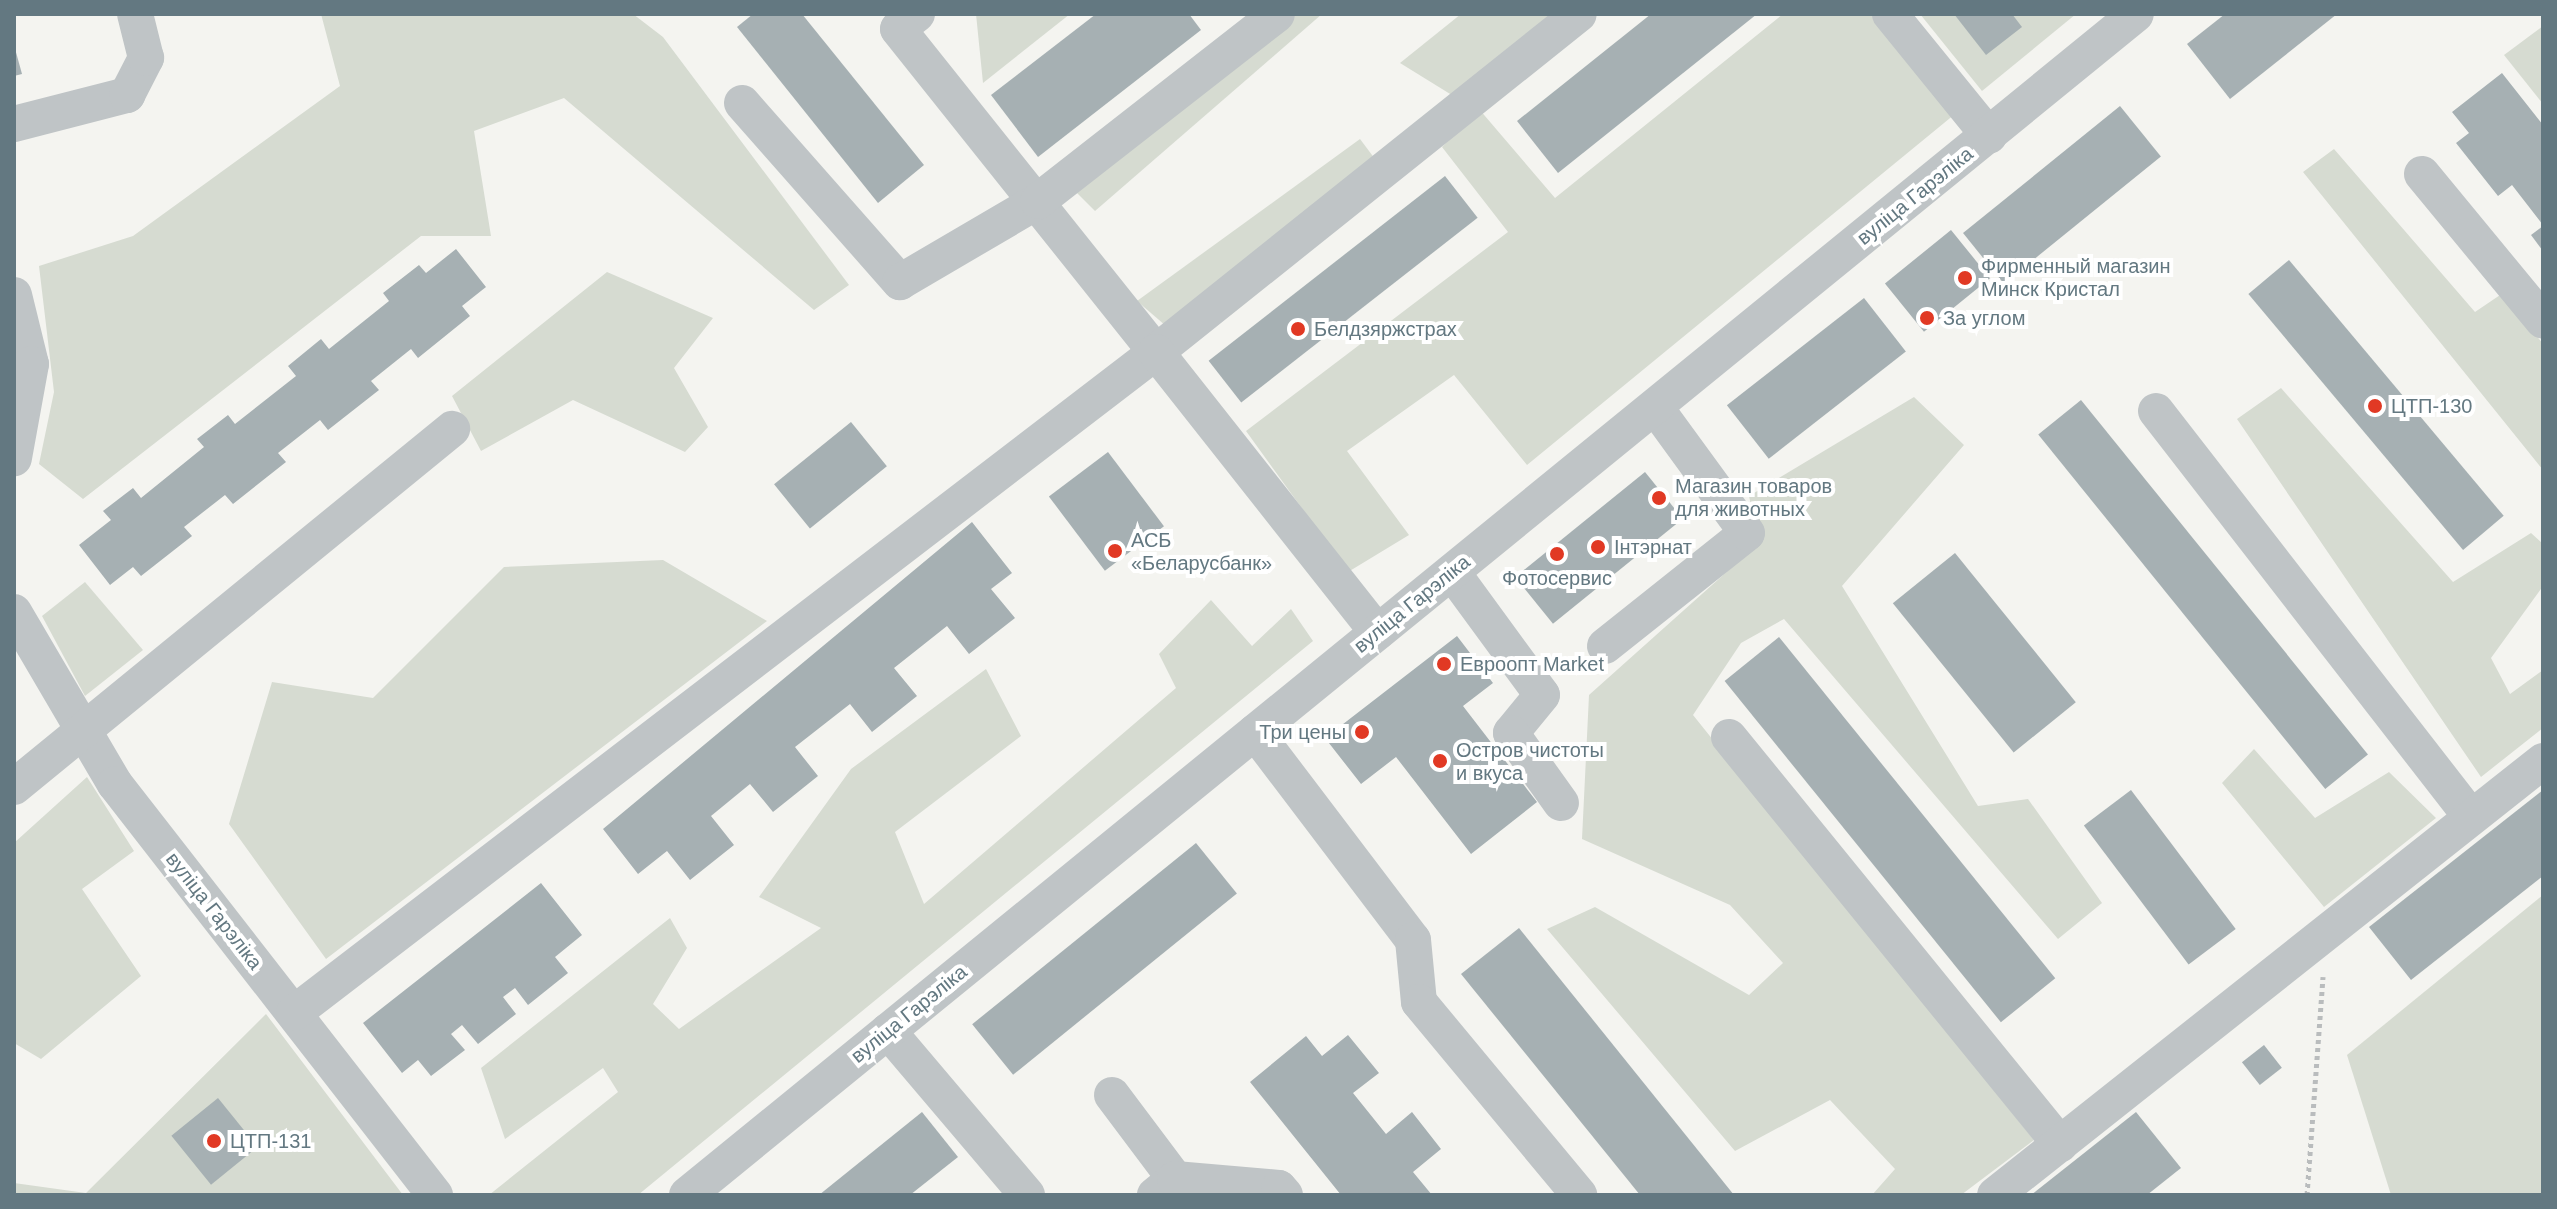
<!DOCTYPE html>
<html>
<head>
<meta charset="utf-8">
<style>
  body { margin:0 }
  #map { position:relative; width:2557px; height:1209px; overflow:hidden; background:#f4f4f0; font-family:Helvetica,sans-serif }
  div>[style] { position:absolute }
  .green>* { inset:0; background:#d6dbd1 }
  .building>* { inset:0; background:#a6b0b3; transform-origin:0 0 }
  .path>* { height:5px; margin-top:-2.5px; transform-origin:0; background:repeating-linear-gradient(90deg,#b9bcbd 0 4px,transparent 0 8px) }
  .minor>* { height:36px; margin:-18px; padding:0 18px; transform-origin:18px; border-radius:18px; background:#bfc4c6 }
  .dots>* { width:22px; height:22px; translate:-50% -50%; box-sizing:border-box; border:4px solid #fff; border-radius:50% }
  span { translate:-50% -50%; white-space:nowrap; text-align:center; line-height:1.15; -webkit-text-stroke:8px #fff; paint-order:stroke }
  .street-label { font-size:20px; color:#637881 }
  .poi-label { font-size:20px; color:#637881 }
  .left { translate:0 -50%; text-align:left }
  .right { translate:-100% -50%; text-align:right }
  .frame { position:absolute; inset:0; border:16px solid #637881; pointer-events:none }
</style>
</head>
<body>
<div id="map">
  <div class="green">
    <div style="clip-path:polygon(321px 14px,633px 14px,663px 37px,849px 285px,814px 310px,564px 98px,474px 131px,491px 236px,421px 236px,83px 499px,39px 464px,54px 392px,39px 266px,133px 236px,340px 86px)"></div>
    <div style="clip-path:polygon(976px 14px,1070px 14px,983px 83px)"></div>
    <div style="clip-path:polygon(1295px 14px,1322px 14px,1095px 211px,1073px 189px)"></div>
    <div style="clip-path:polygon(1461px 14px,1560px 14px,1455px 97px,1400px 63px)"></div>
    <div style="clip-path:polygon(1783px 14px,1874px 14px,1955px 114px,1527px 465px,1454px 375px,1347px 451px,1409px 535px,1348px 572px,1246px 431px,1508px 232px,1442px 147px,1479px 109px,1555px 198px)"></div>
    <div style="clip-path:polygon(1920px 14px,2076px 14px,1982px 91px)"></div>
    <div style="clip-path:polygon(2543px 26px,2543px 104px,2504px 55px)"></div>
    <div style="clip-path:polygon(1360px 139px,1375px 159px,1166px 326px,1137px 301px)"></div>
    <div style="clip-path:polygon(2334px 149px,2475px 312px,2503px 293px,2543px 344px,2543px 470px,2303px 172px)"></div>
    <div style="clip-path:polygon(607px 272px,713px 318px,674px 368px,708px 427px,685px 452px,573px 400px,481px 451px,452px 396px)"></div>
    <div style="clip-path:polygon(2281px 388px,2453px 582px,2531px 533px,2543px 544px,2543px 586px,2491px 658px,2510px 694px,2543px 670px,2543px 728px,2481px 777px,2237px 419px)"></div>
    <div style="clip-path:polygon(1914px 397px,1964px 445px,1842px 586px,1978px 806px,2028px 799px,2102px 903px,2058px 939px,1784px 619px,1741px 643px,1693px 715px,2034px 1140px,1961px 1195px,1872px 1195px,1895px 1169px,1830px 1100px,1735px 1151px,1547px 929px,1595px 907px,1749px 995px,1783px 963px,1730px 905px,1582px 839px,1589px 695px,1759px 543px,1749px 496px)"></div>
    <div style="clip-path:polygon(663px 560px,767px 621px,326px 959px,229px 824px,272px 682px,373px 698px,504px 567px)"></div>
    <div style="clip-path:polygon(85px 582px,143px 650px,85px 696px,42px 616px)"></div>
    <div style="clip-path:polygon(1211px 600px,1252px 646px,1291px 609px,1313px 641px,638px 1195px,489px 1195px,618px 1092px,603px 1068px,505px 1139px,481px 1068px,670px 918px,687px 948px,653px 1004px,679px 1029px,821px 928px,759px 897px,851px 769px,986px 669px,1021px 736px,895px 832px,924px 904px,1176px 688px,1159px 654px)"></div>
    <div style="clip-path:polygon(2254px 749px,2315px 818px,2389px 772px,2436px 818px,2324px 907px,2222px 783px)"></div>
    <div style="clip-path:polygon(87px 777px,134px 851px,82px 889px,141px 976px,41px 1059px,14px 1043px,14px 843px)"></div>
    <div style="clip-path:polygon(2543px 895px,2543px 1195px,2391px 1195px,2347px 1055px)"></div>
    <div style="clip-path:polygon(266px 1014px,403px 1195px,14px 1195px,14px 1183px,86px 1193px)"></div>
  </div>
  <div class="building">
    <div style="clip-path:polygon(753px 14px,802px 14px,924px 165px,878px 203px,737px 27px)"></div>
    <div style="clip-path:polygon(1096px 14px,1189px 14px,1201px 30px,1038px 157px,991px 95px)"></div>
    <div style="clip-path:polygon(1651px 14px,1757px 14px,1558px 173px,1517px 121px)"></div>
    <div style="clip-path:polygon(1954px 14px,2012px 14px,2022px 27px,1986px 55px)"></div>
    <div style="clip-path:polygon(2225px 14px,2337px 14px,2230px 99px,2187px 44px)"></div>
    <div style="clip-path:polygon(14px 45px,22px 74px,14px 76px)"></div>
    <div style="clip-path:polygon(2502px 73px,2543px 125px,2543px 225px,2512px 185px,2498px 196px,2456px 143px,2469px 133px,2452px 112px)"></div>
    <div style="left:2120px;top:106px;width:65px;height:202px;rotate:51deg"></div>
    <div style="left:1445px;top:176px;width:53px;height:300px;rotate:52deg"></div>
    <div style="clip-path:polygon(2543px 226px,2543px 251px,2531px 235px)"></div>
    <div style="left:1951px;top:230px;width:62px;height:85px;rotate:51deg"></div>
    <div style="clip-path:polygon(456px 249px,486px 287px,462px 306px,470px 316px,418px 358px,411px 349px,371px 381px,379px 390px,328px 430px,320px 420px,278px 453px,286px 462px,233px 504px,225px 495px,184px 527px,192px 536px,141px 576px,133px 567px,110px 585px,79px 545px,111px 520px,103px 511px,133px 488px,141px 498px,204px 447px,197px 439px,228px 415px,235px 424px,296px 376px,288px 366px,321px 339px,329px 349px,389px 301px,383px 293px,419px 265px,426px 273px)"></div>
    <div style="left:2289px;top:260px;width:334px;height:53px;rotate:50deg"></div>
    <div style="left:1864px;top:298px;width:68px;height:174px;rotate:52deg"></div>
    <div style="left:2081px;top:400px;width:456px;height:55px;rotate:51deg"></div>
    <div style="left:851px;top:422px;width:57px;height:99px;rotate:51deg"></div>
    <div style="left:1108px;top:452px;width:93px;height:74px;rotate:53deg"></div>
    <div style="left:1645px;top:472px;width:60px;height:167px;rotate:51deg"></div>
    <div style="clip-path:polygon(972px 522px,1012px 573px,991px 589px,1015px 618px,969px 654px,947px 626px,894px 668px,917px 696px,872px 732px,850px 704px,795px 747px,818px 776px,773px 812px,750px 784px,711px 816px,734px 845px,690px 880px,667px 851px,638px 874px,603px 829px)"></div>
    <div style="left:1955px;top:553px;width:192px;height:80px;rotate:51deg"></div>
    <div style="clip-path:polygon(1457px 636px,1493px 683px,1463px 706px,1537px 802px,1471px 854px,1396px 757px,1361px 784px,1325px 738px)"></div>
    <div style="left:1779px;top:637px;width:439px;height:70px;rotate:51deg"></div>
    <div style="left:2131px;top:790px;width:174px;height:59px;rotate:53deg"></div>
    <div style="clip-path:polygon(2543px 790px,2543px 876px,2411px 980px,2369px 927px)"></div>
    <div style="left:1196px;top:843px;width:65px;height:288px;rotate:51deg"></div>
    <div style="clip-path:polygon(541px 883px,582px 935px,555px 957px,568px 973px,528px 1005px,515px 988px,503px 997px,516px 1014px,478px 1044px,462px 1025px,451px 1034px,465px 1050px,431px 1076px,418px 1060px,402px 1073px,363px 1023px)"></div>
    <div style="clip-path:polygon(1519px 928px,1734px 1195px,1640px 1195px,1461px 974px)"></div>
    <div style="clip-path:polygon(1348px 1035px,1379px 1073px,1353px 1093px,1386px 1134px,1412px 1112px,1441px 1149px,1413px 1172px,1432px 1195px,1341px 1195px,1250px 1082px,1306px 1036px,1322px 1056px)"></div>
    <div style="left:2264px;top:1045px;width:29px;height:28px;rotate:52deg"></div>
    <div style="left:218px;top:1098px;width:63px;height:60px;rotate:51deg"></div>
    <div style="clip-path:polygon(922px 1112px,958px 1157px,910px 1195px,819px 1195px)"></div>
    <div style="clip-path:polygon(2136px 1112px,2181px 1168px,2147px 1195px,2031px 1195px)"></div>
  </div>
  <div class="path">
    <div style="left:2307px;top:1195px;width:219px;rotate:-85.8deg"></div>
  </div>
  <div class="minor">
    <div style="left:917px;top:14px;width:24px;rotate:142deg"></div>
    <div style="left:898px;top:29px;width:413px;rotate:51.4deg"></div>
    <div style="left:1156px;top:352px;width:541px;rotate:-38.63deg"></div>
    <div style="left:1890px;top:14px;width:157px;rotate:50.9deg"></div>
    <div style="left:742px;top:103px;width:239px;rotate:48.6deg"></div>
    <div style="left:900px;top:282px;width:160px;rotate:-30.4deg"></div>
    <div style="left:1038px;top:201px;width:303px;rotate:-38deg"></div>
    <div style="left:14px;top:124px;width:117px;rotate:-14.4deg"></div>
    <div style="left:127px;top:95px;width:42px;rotate:-62.8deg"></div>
    <div style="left:146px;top:58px;width:45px;rotate:-104deg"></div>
    <div style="left:2422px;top:174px;width:190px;rotate:50.5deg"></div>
    <div style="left:14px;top:295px;width:71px;rotate:76.2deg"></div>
    <div style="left:31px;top:364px;width:96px;rotate:100.3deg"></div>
    <div style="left:2156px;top:411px;width:514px;rotate:52.19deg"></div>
    <div style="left:1452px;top:572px;width:152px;rotate:53.8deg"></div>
    <div style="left:1542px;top:695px;width:49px;rotate:129.2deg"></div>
    <div style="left:1511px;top:733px;width:86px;rotate:54.5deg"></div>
    <div style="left:14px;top:612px;width:199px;rotate:59.6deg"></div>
    <div style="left:115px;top:784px;width:521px;rotate:52.1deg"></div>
    <div style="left:1605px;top:646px;width:181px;rotate:-38.5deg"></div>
    <div style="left:1747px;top:533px;width:155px;rotate:-126.1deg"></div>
    <div style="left:1255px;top:732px;width:261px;rotate:52.8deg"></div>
    <div style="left:1413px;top:940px;width:62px;rotate:84.5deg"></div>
    <div style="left:1419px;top:1002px;width:251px;rotate:50.3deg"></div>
    <div style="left:1729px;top:737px;width:525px;rotate:50.88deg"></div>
    <div style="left:14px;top:787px;width:566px;rotate:-39.26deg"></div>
    <div style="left:294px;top:1013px;width:1086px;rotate:-37.48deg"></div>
    <div style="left:1156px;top:352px;width:357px;rotate:51.7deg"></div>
    <div style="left:888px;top:1031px;width:215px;rotate:49.7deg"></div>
    <div style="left:1112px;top:1095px;width:105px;rotate:53.1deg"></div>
    <div style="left:1175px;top:1179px;width:26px;rotate:141deg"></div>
    <div style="left:1175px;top:1179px;width:104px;rotate:4.9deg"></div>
    <div style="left:1279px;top:1188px;width:9px;rotate:49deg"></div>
    <div style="left:687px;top:1195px;width:1869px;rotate:-39.18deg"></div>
    <div style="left:1995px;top:1195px;width:699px;rotate:-38.38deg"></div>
  </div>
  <div class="dots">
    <div style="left:1965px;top:278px;background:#e13924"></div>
    <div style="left:1927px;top:318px;background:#e13924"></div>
    <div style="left:1298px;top:329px;background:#e13924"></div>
    <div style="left:2375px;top:406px;background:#e13924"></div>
    <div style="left:1659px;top:498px;background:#e13924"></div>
    <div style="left:1598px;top:547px;background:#e13924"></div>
    <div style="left:1115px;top:551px;background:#e13924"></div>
    <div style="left:1557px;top:554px;background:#e13924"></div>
    <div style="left:1444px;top:664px;background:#e13924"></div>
    <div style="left:1362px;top:732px;background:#e13924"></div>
    <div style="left:1440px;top:761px;background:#e13924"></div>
    <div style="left:214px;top:1141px;background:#e13924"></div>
  </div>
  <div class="street-label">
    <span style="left:1915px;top:196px;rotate:-39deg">вуліца Гарэліка</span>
    <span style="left:1412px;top:604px;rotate:-39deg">вуліца Гарэліка</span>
    <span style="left:214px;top:911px;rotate:52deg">вуліца Гарэліка</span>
    <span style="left:909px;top:1014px;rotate:-39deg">вуліца Гарэліка</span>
  </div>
  <div class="poi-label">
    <span class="left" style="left:1981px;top:278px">Фирменный магазин<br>Минск Кристал</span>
    <span class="left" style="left:1943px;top:318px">За углом</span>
    <span class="left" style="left:1314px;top:329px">Белдзяржстрах</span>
    <span class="left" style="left:2391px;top:406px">ЦТП-130</span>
    <span class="left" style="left:1675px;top:498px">Магазин товаров<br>для животных</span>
    <span class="left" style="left:1131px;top:552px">АСБ<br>«Беларусбанк»</span>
    <span class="left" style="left:1614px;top:547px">Інтэрнат</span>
    <span style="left:1557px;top:578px">Фотосервис</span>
    <span class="left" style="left:1460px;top:664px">Евроопт Market</span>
    <span class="right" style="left:1346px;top:732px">Три цены</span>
    <span class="left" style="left:1456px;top:762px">Остров чистоты<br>и вкуса</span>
    <span class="left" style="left:230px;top:1141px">ЦТП-131</span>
  </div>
  <div class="frame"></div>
</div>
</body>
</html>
